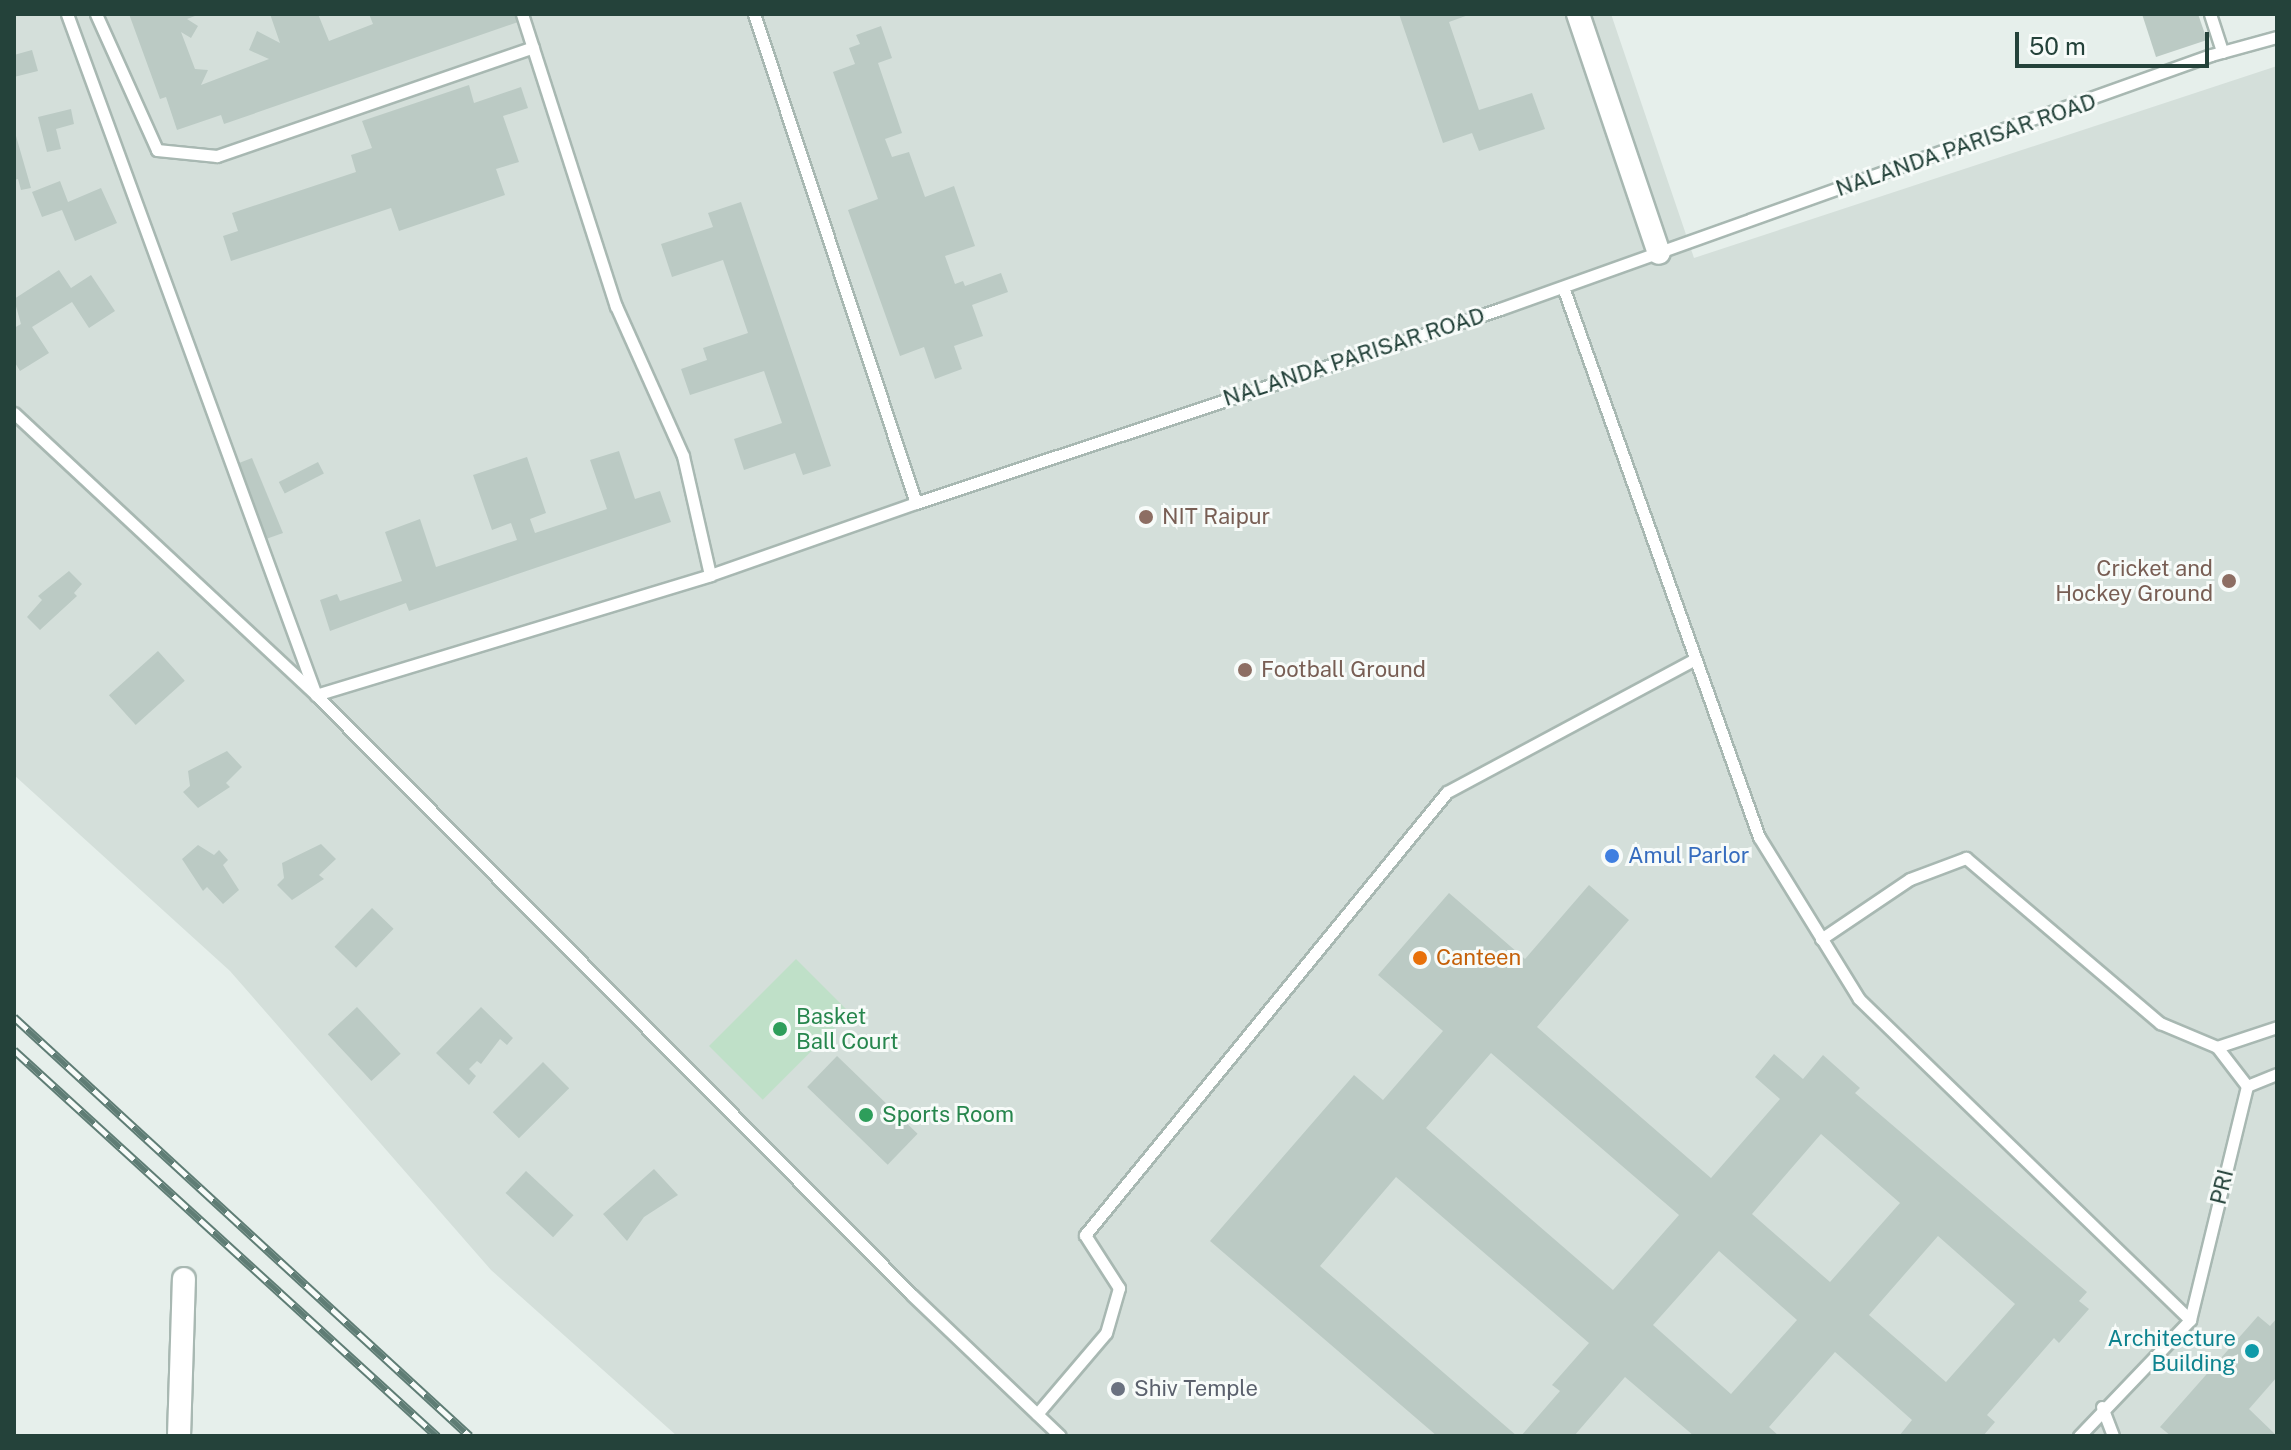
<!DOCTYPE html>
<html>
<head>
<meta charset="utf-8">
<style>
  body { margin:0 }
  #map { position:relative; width:2291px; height:1450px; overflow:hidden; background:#e6efeb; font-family:"Public Sans",sans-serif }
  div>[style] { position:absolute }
  .built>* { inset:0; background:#d4dfda }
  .green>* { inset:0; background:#bfe0c8; transform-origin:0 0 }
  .building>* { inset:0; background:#bbcac4; transform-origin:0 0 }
  .roads { filter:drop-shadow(2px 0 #a8b8b2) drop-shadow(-2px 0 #a8b8b2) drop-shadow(0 2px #a8b8b2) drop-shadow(0 -2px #a8b8b2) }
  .service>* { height:11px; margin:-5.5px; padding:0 5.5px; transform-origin:5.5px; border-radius:5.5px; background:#fff }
  .minor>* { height:22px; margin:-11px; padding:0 11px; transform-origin:11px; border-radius:11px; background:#fff }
  .rail>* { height:9px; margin-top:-4.5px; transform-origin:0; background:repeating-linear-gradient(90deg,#f7fbf9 0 18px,#5f7d75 0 36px); box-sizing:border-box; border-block:2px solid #5f7d75 }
  .dots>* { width:22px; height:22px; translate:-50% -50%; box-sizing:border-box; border:4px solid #f7fbf9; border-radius:50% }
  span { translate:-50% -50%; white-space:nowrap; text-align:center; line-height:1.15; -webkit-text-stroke:6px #f7fbf9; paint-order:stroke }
  .street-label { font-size:22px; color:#24423a }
  .education-label { font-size:22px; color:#785e54 }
  .left { translate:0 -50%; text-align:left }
  .right { translate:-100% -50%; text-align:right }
  .shop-label { font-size:22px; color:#366cbe }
  .food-label { font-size:22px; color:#c56008 }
  .leisure-label { font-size:22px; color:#27864d }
  .culture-label { font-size:22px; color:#0d838f }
  .worship-label { font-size:22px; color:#5b616d }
  .frame { position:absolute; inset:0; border:16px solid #24423a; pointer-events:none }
  .scale { position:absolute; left:2015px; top:32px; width:194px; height:36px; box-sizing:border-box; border:4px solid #24423a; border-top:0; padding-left:10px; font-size:24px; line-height:28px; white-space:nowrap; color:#24423a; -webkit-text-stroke:6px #f7fbf9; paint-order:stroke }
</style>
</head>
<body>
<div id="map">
  <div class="built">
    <div style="clip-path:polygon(14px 14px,1611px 14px,1694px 258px,2277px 66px,2277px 1436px,677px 1436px,491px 1270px,230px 971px,14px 775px)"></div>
  </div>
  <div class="green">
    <div style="left:796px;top:959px;width:76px;height:123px;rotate:45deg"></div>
  </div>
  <div class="building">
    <div style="clip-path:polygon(129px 14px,200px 14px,187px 19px,198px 26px,191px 38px,181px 32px,195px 69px,208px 70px,201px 85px,269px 59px,249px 50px,257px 31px,280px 43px,270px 14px,318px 14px,329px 41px,373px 24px,369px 14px,518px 14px,521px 21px,224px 124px,221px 115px,177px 130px,166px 97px,160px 99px)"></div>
    <div style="clip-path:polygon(1399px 14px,1471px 14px,1449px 22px,1479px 110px,1532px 93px,1545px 129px,1479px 151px,1472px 133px,1443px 143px)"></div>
    <div style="clip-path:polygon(2142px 14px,2198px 14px,2207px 40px,2156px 57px)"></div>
    <div style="clip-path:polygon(881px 26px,892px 58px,878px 63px,902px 133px,885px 139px,892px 157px,909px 152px,925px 197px,954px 186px,975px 246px,945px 256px,955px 284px,963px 281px,965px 286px,1001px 273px,1008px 292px,972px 305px,983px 336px,954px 346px,962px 369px,935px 379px,924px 347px,900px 356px,848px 210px,878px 199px,833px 72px,855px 64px,849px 48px,860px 44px,856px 35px)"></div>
    <div style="clip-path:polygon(32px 50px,38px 71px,14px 77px,14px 55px)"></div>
    <div style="clip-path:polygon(469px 85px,474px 103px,521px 87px,528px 108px,503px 116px,519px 162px,496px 169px,505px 195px,399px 231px,391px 208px,231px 261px,223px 236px,238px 231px,232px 213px,356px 172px,351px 155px,372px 148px,362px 121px)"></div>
    <div style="clip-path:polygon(71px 109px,74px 124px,56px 129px,61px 149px,47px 152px,38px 117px)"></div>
    <div style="clip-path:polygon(14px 129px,31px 188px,21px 190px,18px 179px,14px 180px)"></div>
    <div style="clip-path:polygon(60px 181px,68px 202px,101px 188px,117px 223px,75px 241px,62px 210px,42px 217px,32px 192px)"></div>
    <div style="clip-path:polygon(741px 202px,831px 466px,803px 475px,795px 453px,744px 470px,734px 439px,782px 423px,764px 371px,690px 395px,681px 369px,707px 360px,703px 348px,748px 333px,723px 260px,672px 277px,661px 244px,713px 227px,708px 213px)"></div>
    <div style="clip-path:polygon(59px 270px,71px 288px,91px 275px,115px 311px,89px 328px,72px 302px,32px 327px,49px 353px,20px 371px,14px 361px,14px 328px,21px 324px,14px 299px)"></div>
    <div style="clip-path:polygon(619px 451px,635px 499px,660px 491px,671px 522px,409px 611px,406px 603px,330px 631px,320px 600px,337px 594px,340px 601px,402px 581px,385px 532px,420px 519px,436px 567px,517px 540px,511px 523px,492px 530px,473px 475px,527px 457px,546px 513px,530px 519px,535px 533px,607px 509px,590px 460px)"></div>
    <div style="clip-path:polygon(252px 458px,283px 533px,266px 539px,239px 463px)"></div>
    <div style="left:318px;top:462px;width:13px;height:44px;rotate:63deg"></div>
    <div style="clip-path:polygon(69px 571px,82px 584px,74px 593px,77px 596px,40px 630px,27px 617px,42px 600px,38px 596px)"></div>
    <div style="left:158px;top:651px;width:40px;height:66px;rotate:48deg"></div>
    <div style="clip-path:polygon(227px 751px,242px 767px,226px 783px,230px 787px,198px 808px,183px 792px,190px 786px,188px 771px)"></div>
    <div style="clip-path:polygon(321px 844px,336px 859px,319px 875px,324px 879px,292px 900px,277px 885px,284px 878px,282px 863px)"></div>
    <div style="clip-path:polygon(198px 845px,214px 855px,219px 850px,228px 860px,223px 865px,239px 890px,223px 904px,207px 887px,203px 891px,182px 859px)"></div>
    <div style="clip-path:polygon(evenodd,1589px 885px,1629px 920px,1537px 1027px,1711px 1178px,1780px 1099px,1755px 1077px,1774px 1054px,1803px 1079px,1823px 1055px,1860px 1088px,1855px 1093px,2087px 1292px,2079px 1301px,2089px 1309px,2059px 1343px,2054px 1338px,1987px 1415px,1995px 1422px,1983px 1436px,1899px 1436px,1912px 1420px,1835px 1352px,1769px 1427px,1779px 1436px,1694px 1436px,1625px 1377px,1574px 1436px,1521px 1436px,1560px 1391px,1552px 1385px,1589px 1343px,1396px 1177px,1320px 1266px,1517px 1436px,1437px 1436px,1210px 1241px,1354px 1075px,1383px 1100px,1443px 1031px,1378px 975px,1449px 893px,1525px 959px,1589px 885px,1491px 1053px,1679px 1215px,1613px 1290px,1426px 1128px,1491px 1053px,1589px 885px,1821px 1134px,1900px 1203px,1830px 1282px,1752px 1214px,1821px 1134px,1589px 885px,1938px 1236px,2015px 1304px,1946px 1382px,1869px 1315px,1938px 1236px,1589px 885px,1719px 1251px,1797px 1320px,1731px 1394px,1653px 1325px,1719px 1251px)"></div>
    <div style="left:372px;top:908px;width:30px;height:54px;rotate:44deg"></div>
    <div style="left:357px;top:1007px;width:64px;height:40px;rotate:47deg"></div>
    <div style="clip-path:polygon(481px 1007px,513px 1038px,507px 1045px,500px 1039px,481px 1064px,477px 1061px,469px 1069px,476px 1076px,469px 1085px,436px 1053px)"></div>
    <div style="left:837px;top:1056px;width:112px;height:43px;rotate:44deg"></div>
    <div style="left:543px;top:1062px;width:37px;height:71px;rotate:45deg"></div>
    <div style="clip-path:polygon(654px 1169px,678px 1195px,644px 1217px,627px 1241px,603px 1214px)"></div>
    <div style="left:526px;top:1171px;width:65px;height:30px;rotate:43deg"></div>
    <div style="clip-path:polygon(2258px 1316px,2270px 1326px,2277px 1318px,2277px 1377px,2249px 1409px,2277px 1436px,2171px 1436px,2160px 1427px)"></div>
  </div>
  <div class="roads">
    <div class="service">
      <div style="left:67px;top:14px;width:725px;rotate:69.92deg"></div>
      <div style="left:316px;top:695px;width:412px;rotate:-16.9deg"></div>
      <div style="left:710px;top:575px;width:218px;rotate:-19.3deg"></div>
      <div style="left:96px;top:14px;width:149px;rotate:65.8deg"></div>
      <div style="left:157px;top:150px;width:60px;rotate:5.7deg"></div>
      <div style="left:217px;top:156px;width:334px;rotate:-19deg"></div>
      <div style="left:522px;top:14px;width:307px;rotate:72.2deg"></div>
      <div style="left:616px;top:306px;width:164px;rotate:65.9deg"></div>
      <div style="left:683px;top:456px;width:122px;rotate:77.2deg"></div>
      <div style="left:754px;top:14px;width:515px;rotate:71.67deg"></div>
      <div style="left:916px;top:503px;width:615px;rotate:-18.38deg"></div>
      <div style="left:1500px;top:309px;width:755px;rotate:-19.66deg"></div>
      <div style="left:2211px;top:55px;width:68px;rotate:-15.3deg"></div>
      <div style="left:2210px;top:14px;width:40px;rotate:72deg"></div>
      <div style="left:1563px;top:287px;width:584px;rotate:70.39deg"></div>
      <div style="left:1759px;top:837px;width:190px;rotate:58.3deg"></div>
      <div style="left:1859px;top:999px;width:461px;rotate:44.1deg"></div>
      <div style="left:2190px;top:1320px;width:161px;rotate:133.7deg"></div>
      <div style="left:14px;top:413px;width:413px;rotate:43deg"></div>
      <div style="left:316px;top:695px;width:846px;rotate:45.19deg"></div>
      <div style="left:912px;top:1295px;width:204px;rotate:43.6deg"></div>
      <div style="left:1821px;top:939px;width:107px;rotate:-34deg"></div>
      <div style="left:1910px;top:879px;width:60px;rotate:-20.6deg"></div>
      <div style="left:1966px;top:858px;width:255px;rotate:40.4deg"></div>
      <div style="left:2160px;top:1023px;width:62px;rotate:22.8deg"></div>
      <div style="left:2217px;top:1047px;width:63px;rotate:-18.4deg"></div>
      <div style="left:2217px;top:1047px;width:49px;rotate:52.4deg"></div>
      <div style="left:2190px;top:1320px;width:241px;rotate:-76.3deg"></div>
      <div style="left:2247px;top:1086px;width:32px;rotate:-22deg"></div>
      <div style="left:2102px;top:1407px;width:31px;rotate:69deg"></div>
      <div style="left:1037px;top:1414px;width:106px;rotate:-49.6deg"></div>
      <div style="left:1106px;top:1333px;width:47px;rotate:-73.9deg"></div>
      <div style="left:1119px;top:1288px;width:63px;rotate:-122.7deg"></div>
      <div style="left:1085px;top:1235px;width:572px;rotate:-50.75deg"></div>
      <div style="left:1447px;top:792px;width:281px;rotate:-28.2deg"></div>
    </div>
    <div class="minor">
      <div style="left:1578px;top:14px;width:252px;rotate:71.3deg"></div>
      <div style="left:179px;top:1436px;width:157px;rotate:-88.2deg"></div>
    </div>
  </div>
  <div class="rail">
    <div style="left:14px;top:1017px;width:619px;rotate:42.58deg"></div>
    <div style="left:14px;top:1050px;width:573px;rotate:42.38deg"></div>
  </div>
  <div class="dots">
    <div style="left:1146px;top:517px;background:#8d6e63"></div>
    <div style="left:2229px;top:581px;background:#8d6e63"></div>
    <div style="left:1245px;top:670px;background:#8d6e63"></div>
    <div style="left:1612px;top:856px;background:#3f7fe0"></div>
    <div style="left:1420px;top:958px;background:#e8710a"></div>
    <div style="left:780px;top:1029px;background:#2e9e5b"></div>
    <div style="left:866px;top:1115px;background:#2e9e5b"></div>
    <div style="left:2252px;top:1351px;background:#0f9aa8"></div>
    <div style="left:1118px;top:1389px;background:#6b7280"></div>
  </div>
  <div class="street-label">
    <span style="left:1966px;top:145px;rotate:-19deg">NALANDA PARISAR ROAD</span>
    <span style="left:1354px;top:357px;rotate:-18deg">NALANDA PARISAR ROAD</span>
    <span style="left:2222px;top:1187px;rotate:-76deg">PRI</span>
  </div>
  <div class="education-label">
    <span class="left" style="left:1162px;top:517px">NIT Raipur</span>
    <span class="right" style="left:2213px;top:581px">Cricket and<br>Hockey Ground</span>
    <span class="left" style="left:1261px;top:670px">Football Ground</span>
  </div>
  <div class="shop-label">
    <span class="left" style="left:1628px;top:856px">Amul Parlor</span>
  </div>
  <div class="food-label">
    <span class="left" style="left:1436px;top:958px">Canteen</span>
  </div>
  <div class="leisure-label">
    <span class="left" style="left:796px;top:1029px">Basket<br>Ball Court</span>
    <span class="left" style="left:882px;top:1115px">Sports Room</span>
  </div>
  <div class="culture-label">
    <span class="right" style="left:2236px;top:1351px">Architecture<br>Building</span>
  </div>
  <div class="worship-label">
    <span class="left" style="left:1134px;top:1389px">Shiv Temple</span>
  </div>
  <div class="frame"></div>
  <div class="scale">50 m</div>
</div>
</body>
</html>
